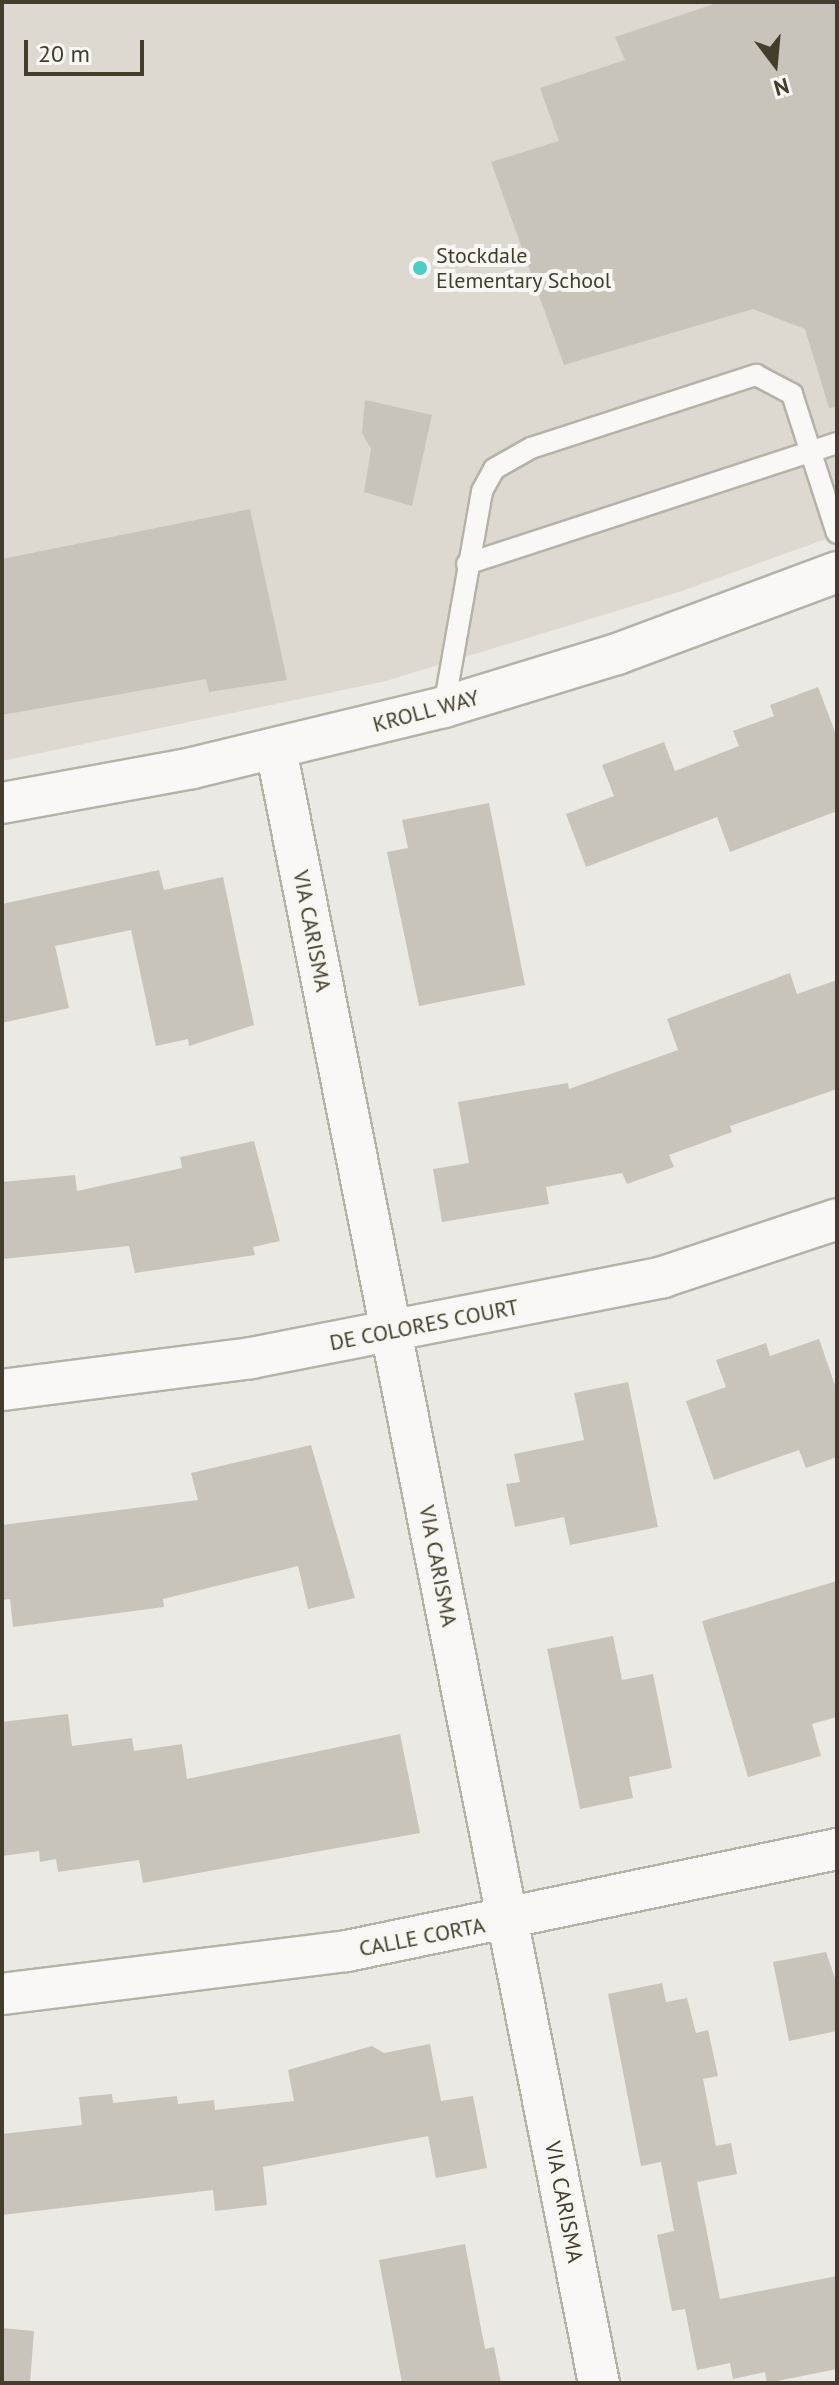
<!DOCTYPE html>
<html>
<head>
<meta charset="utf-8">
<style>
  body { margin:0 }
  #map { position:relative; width:839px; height:2385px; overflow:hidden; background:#ebe9e3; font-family:"PT Sans",sans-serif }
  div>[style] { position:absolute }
  .built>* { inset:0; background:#ddd9d1 }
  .building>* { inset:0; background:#c8c4ba }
  .roads { filter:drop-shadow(2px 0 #b5b2a8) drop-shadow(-2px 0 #b5b2a8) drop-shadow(0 2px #b5b2a8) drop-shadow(0 -2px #b5b2a8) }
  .service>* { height:20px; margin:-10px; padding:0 10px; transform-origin:10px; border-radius:10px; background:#f9f8f6 }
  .minor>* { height:40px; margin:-20px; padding:0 20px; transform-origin:20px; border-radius:20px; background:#f9f8f6 }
  .dots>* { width:22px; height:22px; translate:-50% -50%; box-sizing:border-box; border:4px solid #f8f7f3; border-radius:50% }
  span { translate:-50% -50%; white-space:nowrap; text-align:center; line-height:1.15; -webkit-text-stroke:8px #f8f7f3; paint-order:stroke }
  .poi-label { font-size:22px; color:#433d2b }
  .left { translate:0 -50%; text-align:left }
  .street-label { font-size:22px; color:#433d2b }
  .frame { position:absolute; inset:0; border:4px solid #433d2b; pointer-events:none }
  .north { position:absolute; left:735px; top:24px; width:80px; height:80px; -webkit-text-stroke:6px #f8f7f3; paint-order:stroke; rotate:164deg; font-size:22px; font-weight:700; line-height:32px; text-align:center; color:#433d2b }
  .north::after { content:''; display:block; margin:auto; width:28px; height:36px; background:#433d2b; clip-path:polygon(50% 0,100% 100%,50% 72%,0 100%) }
  .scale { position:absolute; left:24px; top:40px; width:120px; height:36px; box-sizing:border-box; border:4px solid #433d2b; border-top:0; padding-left:10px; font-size:24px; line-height:28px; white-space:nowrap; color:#433d2b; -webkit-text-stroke:6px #f8f7f3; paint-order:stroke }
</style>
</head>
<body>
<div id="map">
  <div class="built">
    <div style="clip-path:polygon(2px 2px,837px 2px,837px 535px,682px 591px,386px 681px,2px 761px)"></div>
  </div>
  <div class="building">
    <div style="clip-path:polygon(720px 2px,837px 2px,837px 407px,829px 408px,805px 329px,753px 309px,564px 365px,491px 162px,559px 141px,540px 88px,625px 60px,615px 37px)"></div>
    <div style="clip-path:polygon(365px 400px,432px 415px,412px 506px,364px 492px,371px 449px,362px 433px)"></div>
    <div style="clip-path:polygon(250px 509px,287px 680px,209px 692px,206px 679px,2px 715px,2px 559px)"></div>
    <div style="clip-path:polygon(818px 687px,837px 737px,837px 811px,730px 852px,717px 817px,586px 867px,566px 814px,614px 796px,602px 765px,664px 742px,675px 771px,739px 746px,733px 731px,774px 716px,770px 705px)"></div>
    <div style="clip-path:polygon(489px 803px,525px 985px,419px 1006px,387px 852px,408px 848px,402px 820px)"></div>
    <div style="clip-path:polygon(159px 870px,164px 890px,223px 877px,254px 1025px,189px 1046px,188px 1039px,156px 1046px,131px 930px,55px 946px,69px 1008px,2px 1023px,2px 904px)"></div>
    <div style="clip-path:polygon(790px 973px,797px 994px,837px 980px,837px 1089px,730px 1126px,732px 1132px,669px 1155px,674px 1167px,627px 1184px,622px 1173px,546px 1187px,549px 1204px,442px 1222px,433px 1169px,469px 1163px,458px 1102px,568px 1083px,569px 1089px,678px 1050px,667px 1019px)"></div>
    <div style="clip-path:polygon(254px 1141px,280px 1241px,253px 1247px,255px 1255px,135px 1273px,129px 1246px,2px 1259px,2px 1182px,75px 1175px,77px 1191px,182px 1168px,180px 1157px)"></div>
    <div style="clip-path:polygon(819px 1339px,837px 1391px,837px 1457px,806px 1468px,799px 1450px,714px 1480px,686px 1401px,726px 1387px,716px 1360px,766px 1343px,770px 1356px)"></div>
    <div style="clip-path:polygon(628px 1382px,658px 1527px,570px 1545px,564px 1517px,515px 1527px,506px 1484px,520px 1482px,514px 1454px,584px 1440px,574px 1393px)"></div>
    <div style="clip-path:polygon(311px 1445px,355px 1598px,308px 1609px,298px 1566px,163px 1599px,164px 1607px,13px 1627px,10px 1599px,2px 1600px,2px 1525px,198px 1500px,191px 1473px)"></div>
    <div style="clip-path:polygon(837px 1581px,837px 1717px,812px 1724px,821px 1756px,748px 1777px,702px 1621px)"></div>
    <div style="clip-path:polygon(613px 1636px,622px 1680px,653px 1674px,672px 1768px,629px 1777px,633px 1798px,580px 1809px,547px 1649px)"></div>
    <div style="clip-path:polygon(68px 1714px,72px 1746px,132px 1738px,134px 1751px,182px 1744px,187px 1779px,400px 1734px,420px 1833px,143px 1883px,139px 1860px,58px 1872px,56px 1859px,40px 1862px,39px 1851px,2px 1856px,2px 1722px)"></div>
    <div style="clip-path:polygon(826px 1952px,837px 1984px,837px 2031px,789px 2041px,773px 1962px)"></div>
    <div style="clip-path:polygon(662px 1983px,666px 2002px,687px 1998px,696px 2033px,708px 2030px,718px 2076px,703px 2079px,716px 2146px,731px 2143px,737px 2174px,697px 2182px,720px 2299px,837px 2276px,837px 2369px,767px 2383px,765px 2372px,733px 2379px,730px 2363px,697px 2370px,685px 2309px,672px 2311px,657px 2235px,674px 2231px,661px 2162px,641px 2166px,608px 1994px)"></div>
    <div style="clip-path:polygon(430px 2044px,441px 2101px,473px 2096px,487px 2168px,436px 2178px,428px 2136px,263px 2167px,267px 2205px,215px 2211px,213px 2190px,2px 2215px,2px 2134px,82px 2125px,79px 2097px,112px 2094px,113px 2103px,177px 2096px,178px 2104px,214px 2100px,215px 2110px,294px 2101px,288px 2070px,372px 2046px,384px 2053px)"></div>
    <div style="clip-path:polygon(465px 2244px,485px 2349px,494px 2347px,501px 2383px,402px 2383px,379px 2260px)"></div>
    <div style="clip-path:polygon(2px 2328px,34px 2331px,30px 2383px,2px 2383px)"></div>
  </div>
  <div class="roads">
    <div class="service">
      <div style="left:467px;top:564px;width:389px;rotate:-18.1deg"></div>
      <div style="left:444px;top:707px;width:219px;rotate:-80deg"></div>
      <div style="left:482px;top:491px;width:25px;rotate:-61deg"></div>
      <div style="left:494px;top:469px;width:43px;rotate:-29.6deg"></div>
      <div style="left:531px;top:448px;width:237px;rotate:-18deg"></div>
      <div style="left:756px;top:375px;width:41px;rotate:27.8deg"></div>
      <div style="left:792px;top:394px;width:146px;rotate:72.1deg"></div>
    </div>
    <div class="minor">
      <div style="left:276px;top:749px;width:1666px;rotate:78.82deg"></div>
      <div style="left:2px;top:803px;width:193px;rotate:-10.4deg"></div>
      <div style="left:192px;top:768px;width:259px;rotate:-13.6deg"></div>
      <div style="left:444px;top:707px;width:181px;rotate:-17deg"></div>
      <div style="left:617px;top:654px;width:235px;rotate:-20.4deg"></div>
      <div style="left:2px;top:1390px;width:251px;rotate:-7.3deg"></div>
      <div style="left:251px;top:1358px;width:420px;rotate:-11.1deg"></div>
      <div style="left:663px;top:1277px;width:183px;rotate:-18.4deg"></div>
      <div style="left:2px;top:1994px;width:348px;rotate:-7.1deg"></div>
      <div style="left:347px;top:1951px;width:501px;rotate:-11.76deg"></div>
    </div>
  </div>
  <div class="dots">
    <div style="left:420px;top:268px;background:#4bcdc5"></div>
  </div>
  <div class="poi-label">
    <span class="left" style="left:436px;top:268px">Stockdale<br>Elementary School</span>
  </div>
  <div class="street-label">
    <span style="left:426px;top:711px;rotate:-15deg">KROLL WAY</span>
    <span style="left:312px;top:931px;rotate:79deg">VIA CARISMA</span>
    <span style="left:424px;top:1325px;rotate:-11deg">DE COLORES COURT</span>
    <span style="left:438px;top:1566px;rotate:79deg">VIA CARISMA</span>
    <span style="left:422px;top:1937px;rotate:-11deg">CALLE CORTA</span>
    <span style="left:564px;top:2202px;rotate:79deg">VIA CARISMA</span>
  </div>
  <div class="frame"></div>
  <div class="north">N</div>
  <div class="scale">20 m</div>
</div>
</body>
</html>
